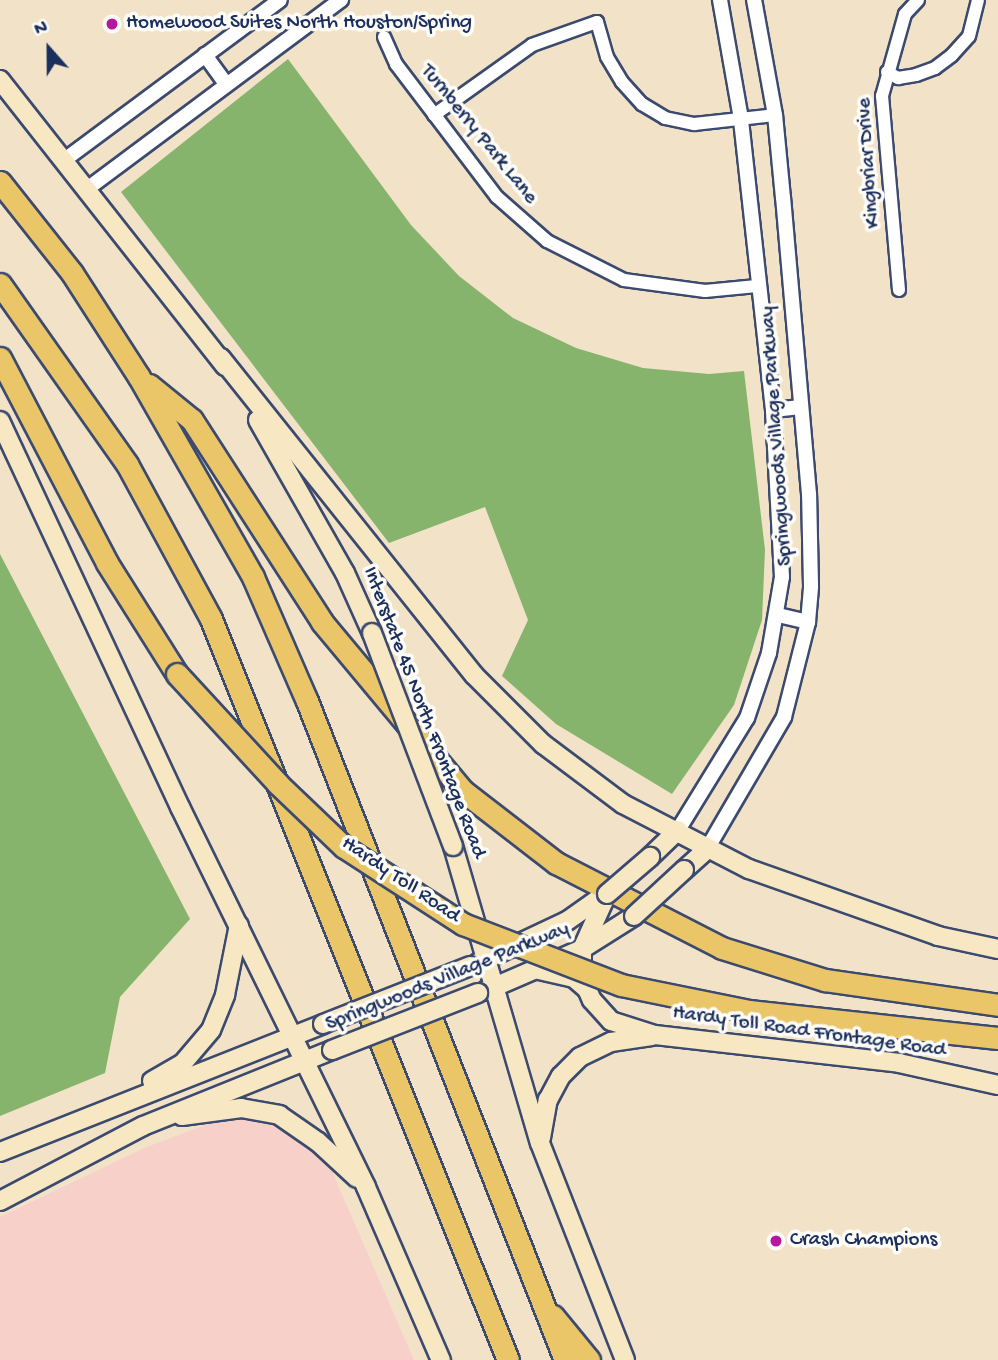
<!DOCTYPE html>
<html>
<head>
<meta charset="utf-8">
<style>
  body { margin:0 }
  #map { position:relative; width:998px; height:1360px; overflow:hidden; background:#f2e3c8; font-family:"Gochi Hand",sans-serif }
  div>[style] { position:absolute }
  .built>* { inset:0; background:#f7d1c9 }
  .forest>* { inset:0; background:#86b46c }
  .roads { filter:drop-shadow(2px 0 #3b4a6e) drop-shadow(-2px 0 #3b4a6e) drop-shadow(0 2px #3b4a6e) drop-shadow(0 -2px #3b4a6e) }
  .minor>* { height:12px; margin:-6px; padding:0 6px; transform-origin:6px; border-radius:6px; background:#fff }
  .tertiary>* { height:14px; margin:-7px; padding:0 7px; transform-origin:7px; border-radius:7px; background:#fff }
  .secondary>* { height:18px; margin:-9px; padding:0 9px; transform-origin:9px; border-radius:9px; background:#f7e8c3 }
  .motorway>* { height:21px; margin:-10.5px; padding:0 10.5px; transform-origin:10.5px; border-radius:10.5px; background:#ebc669 }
  .bridges { filter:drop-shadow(2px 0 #3b4a6e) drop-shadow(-2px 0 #3b4a6e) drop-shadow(0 2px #3b4a6e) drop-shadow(0 -2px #3b4a6e) }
  .secondary-bridge>* { height:18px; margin:-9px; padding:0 9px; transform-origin:9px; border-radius:9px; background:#f7e8c3 }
  .motorway-bridge>* { height:21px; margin:-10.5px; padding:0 10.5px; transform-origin:10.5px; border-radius:10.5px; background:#ebc669 }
  .dots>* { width:19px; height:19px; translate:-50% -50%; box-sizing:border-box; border:4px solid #fdfcf7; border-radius:50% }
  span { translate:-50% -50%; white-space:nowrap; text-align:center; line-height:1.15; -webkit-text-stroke:7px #fdfcf7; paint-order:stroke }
  .poi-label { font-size:21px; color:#1b2f5e }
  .left { translate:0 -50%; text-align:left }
  .street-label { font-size:21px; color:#1b2f5e }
  .north { position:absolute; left:14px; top:14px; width:70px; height:70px; -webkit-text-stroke:5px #fdfcf7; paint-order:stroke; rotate:339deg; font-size:19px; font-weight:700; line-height:28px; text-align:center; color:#1b2f5e }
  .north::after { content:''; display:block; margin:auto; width:24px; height:32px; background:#1b2f5e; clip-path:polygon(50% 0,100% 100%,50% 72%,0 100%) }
</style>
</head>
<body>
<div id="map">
  <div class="built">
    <div style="clip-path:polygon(279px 1115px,331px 1169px,414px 1360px,0 1360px,0 1217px,144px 1148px,221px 1119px)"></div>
  </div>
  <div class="forest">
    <div style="clip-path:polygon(288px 59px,411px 225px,459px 276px,513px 318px,576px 348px,643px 368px,709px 374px,744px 371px,765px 550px,762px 620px,734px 705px,672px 794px,556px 724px,502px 676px,528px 620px,485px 507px,389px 543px,121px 192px)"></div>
    <div style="clip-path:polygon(0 554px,190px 919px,120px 997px,105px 1073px,0 1116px)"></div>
  </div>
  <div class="roads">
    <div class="minor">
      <div style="left:384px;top:37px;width:30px;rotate:66deg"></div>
      <div style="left:396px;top:64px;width:167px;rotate:52.8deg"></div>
      <div style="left:497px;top:197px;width:67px;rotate:41.3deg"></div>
      <div style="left:547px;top:241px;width:86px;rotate:26.9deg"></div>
      <div style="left:624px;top:280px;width:82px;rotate:7.7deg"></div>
      <div style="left:705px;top:291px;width:52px;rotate:-5.5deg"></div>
      <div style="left:887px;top:72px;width:13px;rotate:29deg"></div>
      <div style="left:898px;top:78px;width:18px;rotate:-9deg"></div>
      <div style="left:916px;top:75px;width:20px;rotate:-20deg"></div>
      <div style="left:935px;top:68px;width:21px;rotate:-37deg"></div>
      <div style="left:952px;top:55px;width:25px;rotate:-48deg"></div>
      <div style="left:969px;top:36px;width:37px;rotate:-76deg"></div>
      <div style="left:434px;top:115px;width:120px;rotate:-35.5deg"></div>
      <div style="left:532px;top:45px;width:69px;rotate:-19.5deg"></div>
      <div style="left:597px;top:22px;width:36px;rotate:74deg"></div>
      <div style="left:607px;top:57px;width:29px;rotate:59deg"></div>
      <div style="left:622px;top:82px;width:30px;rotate:48deg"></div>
      <div style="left:642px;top:104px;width:27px;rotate:31deg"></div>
      <div style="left:665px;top:118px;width:30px;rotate:12deg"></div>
      <div style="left:694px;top:124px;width:81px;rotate:-6.3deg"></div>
      <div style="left:899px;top:290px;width:195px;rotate:-95deg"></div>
      <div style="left:882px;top:96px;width:85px;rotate:-74.3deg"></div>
      <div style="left:905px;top:14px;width:19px;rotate:-47deg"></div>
    </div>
    <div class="tertiary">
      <div style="left:205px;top:55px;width:36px;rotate:54deg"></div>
      <div style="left:63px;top:161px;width:270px;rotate:-36.6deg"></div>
      <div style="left:87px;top:189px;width:317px;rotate:-36.7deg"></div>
      <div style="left:773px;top:410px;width:28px;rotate:-6deg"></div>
      <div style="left:778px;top:615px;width:31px;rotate:13deg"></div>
      <div style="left:678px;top:830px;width:132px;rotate:-58.4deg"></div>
      <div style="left:747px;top:718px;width:69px;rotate:-71.3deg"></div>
      <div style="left:769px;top:653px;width:77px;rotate:-80.3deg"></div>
      <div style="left:782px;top:577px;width:167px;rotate:-93.1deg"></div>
      <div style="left:773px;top:410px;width:293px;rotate:-96.3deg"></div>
      <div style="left:741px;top:119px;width:121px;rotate:-100deg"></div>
      <div style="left:707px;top:849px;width:153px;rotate:-59.7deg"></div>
      <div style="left:784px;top:717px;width:98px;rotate:-75.8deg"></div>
      <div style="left:808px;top:622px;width:36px;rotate:-85deg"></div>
      <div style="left:811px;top:586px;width:92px;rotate:-91.2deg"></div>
      <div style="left:809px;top:494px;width:297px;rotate:-95deg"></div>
      <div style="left:783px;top:198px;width:83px;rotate:-95.5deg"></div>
      <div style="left:775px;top:115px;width:117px;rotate:-100.3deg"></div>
    </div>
    <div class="secondary">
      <div style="left:0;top:80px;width:364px;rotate:51.8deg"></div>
      <div style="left:221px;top:358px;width:406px;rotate:51.4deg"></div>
      <div style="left:474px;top:675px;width:98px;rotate:45deg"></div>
      <div style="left:543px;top:744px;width:100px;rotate:36.9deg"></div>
      <div style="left:623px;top:804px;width:142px;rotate:27.3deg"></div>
      <div style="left:749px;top:869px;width:201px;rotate:19.5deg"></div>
      <div style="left:938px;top:936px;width:61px;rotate:12.2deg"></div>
      <div style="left:258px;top:420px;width:176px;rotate:60.4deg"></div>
      <div style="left:345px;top:573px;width:66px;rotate:65.8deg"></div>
      <div style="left:0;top:421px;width:426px;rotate:65deg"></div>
      <div style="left:180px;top:807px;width:423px;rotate:63.9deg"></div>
      <div style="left:366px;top:1187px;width:189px;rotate:66.6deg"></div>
      <div style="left:453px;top:846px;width:309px;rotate:73.7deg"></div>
      <div style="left:540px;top:1143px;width:233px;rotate:68.6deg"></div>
      <div style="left:650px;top:857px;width:39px;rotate:-44deg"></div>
      <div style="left:684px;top:870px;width:31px;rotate:-42deg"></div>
      <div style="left:607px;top:894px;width:60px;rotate:114.4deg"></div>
      <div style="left:582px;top:949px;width:28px;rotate:90deg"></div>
      <div style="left:582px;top:977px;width:25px;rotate:67deg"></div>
      <div style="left:592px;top:1000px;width:28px;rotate:48deg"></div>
      <div style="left:611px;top:1021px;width:46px;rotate:17.7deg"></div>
      <div style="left:655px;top:1035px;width:246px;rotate:6.5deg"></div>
      <div style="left:899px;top:1063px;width:101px;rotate:12.5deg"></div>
      <div style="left:478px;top:963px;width:98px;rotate:-25.3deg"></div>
      <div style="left:567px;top:921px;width:45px;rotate:-35.1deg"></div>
      <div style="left:539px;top:970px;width:36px;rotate:13deg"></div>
      <div style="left:574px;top:978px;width:18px;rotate:41deg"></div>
      <div style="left:485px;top:991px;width:106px;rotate:-23.4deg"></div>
      <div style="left:582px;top:949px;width:62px;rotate:-32.4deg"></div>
      <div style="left:152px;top:1081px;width:36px;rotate:-30deg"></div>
      <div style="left:183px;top:1063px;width:43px;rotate:-49.7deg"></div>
      <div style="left:211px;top:1030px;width:38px;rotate:-68deg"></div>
      <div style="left:225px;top:995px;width:71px;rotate:-78.7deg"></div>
      <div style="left:182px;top:1116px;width:60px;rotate:-7.7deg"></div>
      <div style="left:241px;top:1108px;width:39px;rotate:10deg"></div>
      <div style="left:279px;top:1115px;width:47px;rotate:34.7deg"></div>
      <div style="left:318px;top:1142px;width:53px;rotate:42.7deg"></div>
      <div style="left:541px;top:1138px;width:39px;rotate:-80deg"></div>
      <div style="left:548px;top:1100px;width:27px;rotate:-62deg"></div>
      <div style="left:561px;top:1076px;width:27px;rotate:-45deg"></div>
      <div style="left:580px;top:1057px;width:34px;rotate:-26deg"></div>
      <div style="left:611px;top:1042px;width:41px;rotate:-8.3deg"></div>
      <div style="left:0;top:1152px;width:347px;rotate:-21.6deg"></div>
      <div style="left:0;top:1201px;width:161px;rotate:-27.7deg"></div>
      <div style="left:143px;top:1126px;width:204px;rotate:-21.9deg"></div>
    </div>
    <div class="motorway">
      <div style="left:0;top:182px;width:116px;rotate:51.6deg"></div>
      <div style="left:72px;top:273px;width:124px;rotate:57.2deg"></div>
      <div style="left:139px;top:377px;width:230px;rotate:60.3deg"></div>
      <div style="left:253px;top:577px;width:135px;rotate:66.5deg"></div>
      <div style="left:307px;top:701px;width:708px;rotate:68.62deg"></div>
      <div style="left:0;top:284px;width:220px;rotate:54.8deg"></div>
      <div style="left:127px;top:464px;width:176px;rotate:61.5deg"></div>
      <div style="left:211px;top:619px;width:798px;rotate:68.16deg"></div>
      <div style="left:0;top:358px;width:231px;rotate:62.4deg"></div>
      <div style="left:107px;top:563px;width:131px;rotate:57.8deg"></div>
      <div style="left:149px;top:385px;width:55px;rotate:39.1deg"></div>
      <div style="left:192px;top:420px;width:240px;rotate:57.2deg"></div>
      <div style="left:322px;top:622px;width:220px;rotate:50.2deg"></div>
      <div style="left:463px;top:791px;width:118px;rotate:37.7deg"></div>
      <div style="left:556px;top:863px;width:186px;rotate:27.1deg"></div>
      <div style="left:722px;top:948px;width:108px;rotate:17.3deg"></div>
      <div style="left:825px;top:980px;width:175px;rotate:8.2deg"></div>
      <div style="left:553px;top:1316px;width:57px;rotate:50.7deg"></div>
    </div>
  </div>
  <div class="bridges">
    <div class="secondary-bridge">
      <div style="left:372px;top:633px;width:228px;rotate:69.2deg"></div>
      <div style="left:607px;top:894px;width:57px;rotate:-40.7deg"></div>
      <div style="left:634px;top:916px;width:68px;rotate:-42.6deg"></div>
      <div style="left:323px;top:1024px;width:158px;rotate:-21.5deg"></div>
      <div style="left:332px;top:1050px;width:157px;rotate:-21.3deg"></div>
    </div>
    <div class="motorway-bridge">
      <div style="left:177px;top:674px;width:149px;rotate:47.4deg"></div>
      <div style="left:278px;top:784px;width:91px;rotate:43.7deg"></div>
      <div style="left:344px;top:847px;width:142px;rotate:32.9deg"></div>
      <div style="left:463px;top:924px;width:169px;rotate:21.1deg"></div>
      <div style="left:621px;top:985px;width:131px;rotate:11.5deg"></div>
      <div style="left:749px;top:1011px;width:250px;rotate:6.2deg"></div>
    </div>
  </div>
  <div class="dots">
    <div style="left:112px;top:24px;background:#b5179e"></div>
    <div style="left:776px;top:1241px;background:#b5179e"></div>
  </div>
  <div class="poi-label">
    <span class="left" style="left:126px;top:24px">Homewood Suites North Houston/Spring</span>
    <span class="left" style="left:790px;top:1241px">Crash Champions</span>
  </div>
  <div class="street-label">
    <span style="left:478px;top:135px;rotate:51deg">Turnberry Park Lane</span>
    <span style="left:870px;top:163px;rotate:-94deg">Kingbriar Drive</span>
    <span style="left:778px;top:436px;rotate:-94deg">Springwoods Village Parkway</span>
    <span style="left:423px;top:713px;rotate:69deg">Interstate 45 North Frontage Road</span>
    <span style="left:400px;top:881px;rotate:34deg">Hardy Toll Road</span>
    <span style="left:448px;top:978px;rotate:-22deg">Springwoods Village Parkway</span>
    <span style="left:809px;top:1033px;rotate:8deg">Hardy Toll Road Frontage Road</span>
  </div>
  <div class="north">N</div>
</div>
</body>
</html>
